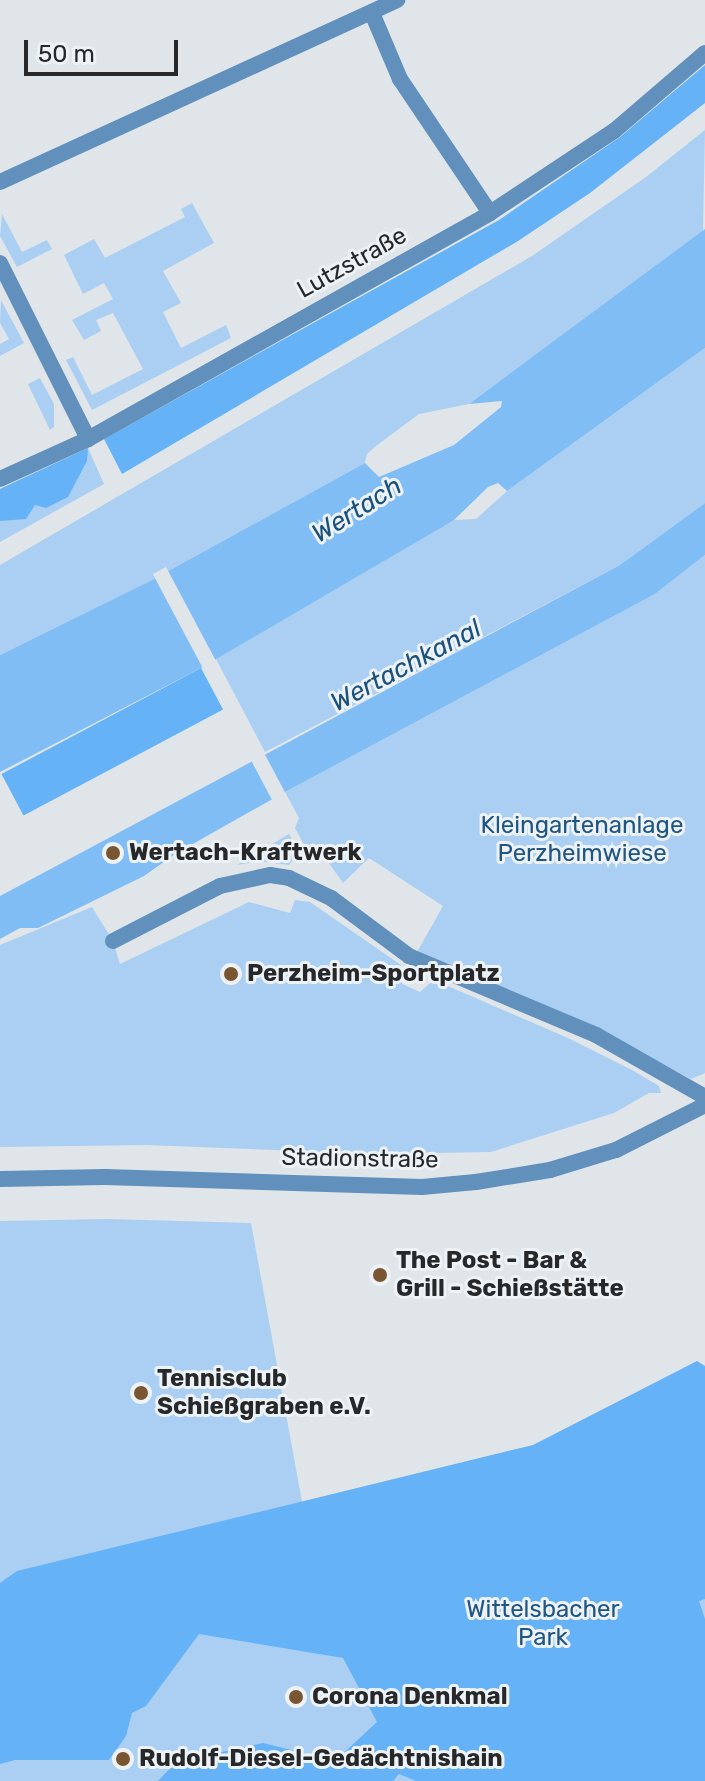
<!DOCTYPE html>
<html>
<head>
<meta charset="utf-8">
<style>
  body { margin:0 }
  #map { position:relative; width:705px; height:1781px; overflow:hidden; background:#e0e5e9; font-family:Rubik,sans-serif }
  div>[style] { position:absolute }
  .green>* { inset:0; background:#aacff2 }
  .forest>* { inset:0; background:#65b2f7; transform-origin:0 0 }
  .water>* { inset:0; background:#81bdf5 }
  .pier>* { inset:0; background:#e0e5e9; transform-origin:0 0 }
  .minor>* { height:16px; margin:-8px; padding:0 8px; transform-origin:8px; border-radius:8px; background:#6190bc }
  .tertiary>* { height:16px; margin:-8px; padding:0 8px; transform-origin:8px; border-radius:8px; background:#6190bc }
  .dots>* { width:22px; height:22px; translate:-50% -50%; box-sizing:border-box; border:4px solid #edf2f6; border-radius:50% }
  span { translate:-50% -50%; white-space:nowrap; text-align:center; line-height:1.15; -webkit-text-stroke:6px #edf2f6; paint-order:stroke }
  .street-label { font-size:24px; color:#27282a }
  .park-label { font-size:24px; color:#205683 }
  .poi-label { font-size:24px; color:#27282a; font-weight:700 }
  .left { translate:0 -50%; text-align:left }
  .water-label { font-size:26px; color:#1a517d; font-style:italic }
  .scale { position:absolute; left:24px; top:40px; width:154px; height:36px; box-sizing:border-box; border:4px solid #27282a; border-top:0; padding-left:10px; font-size:24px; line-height:28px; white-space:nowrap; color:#27282a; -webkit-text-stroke:6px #edf2f6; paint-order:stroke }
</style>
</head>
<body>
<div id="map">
  <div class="green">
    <div style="clip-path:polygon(705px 130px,703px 232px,469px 404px,419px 414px,376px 446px,367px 454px,365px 463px,150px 581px,0 655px,0 565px,532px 256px,646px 177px)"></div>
    <div style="clip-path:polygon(192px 203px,214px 243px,163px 271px,181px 303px,163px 312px,181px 348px,226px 325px,231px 338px,92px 410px,66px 360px,73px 357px,92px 395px,143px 369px,113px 313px,96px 320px,101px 331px,84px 340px,72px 320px,113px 299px,104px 283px,83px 294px,64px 255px,94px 239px,105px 258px,185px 217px,181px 209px)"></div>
    <div style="clip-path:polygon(2px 214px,22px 252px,47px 240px,52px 249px,17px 267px,0 236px)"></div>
    <div style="clip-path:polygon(1px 300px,24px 343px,0 356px,0 344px,9px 339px,0 323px)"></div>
    <div style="clip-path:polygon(705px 348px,705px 503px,620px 565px,265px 752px,216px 659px,415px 540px,454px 520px,476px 519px,507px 491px)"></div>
    <div style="clip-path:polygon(40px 378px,54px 404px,54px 427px,50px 430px,28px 384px)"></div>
    <div style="clip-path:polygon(88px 448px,104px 484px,0 542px,0 489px)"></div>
    <div style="clip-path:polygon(705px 555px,705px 1073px,691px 1079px,595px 1028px,416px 954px,443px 906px,369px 858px,343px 883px,317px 846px,307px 850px,295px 828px,299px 818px,285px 792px,655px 594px)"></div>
    <div style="clip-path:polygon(289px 834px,299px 850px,289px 865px,259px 861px,237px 865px)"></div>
    <div style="clip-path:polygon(295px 900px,310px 902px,401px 965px,402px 984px,420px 992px,434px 980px,568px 1038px,632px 1070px,659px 1086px,661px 1093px,649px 1093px,614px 1113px,491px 1152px,374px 1154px,146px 1145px,0 1147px,0 945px,92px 907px,113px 941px,120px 964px,249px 902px,290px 913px)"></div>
    <div style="clip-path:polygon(108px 1219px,251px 1223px,305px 1518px,705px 1429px,705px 1781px,0 1781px,0 1221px)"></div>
  </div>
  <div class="forest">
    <div style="clip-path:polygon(705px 65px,705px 103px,590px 193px,518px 241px,122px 474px,104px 439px,499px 220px,620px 137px)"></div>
    <div style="clip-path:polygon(88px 448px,87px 461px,68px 497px,46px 508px,35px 505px,26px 519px,0 521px,0 489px)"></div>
    <div style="left:201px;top:668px;width:47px;height:226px;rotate:62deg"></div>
    <div style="clip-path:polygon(697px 1361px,705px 1366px,705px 1599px,699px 1601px,705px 1619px,705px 1781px,416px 1781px,399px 1774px,393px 1781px,158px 1781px,176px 1762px,263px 1743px,335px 1761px,377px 1722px,343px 1658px,199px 1634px,146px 1706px,132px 1713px,126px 1736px,109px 1760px,15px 1760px,0 1764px,0 1583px,17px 1571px,533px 1445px)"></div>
  </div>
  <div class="water">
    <div style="clip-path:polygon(705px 229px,705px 348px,507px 491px,498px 483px,488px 487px,454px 520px,201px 668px,0 772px,0 655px,150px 581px,365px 463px,379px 477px,454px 445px,501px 407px,502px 401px,469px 404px)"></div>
    <div style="clip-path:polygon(705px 503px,705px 555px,655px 594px,285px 792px,175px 854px,144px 876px,38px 928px,20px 928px,0 939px,0 896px,620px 565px)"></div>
  </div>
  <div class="pier">
    <div style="left:166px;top:567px;width:109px;height:15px;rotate:62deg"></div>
    <div style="left:262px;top:749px;width:52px;height:15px;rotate:62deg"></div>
  </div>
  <div class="minor">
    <div style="left:372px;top:13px;width:72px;rotate:67deg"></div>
    <div style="left:400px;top:79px;width:161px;rotate:56.1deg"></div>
    <div style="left:0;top:182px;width:437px;rotate:-24.6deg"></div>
    <div style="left:0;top:263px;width:197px;rotate:63.4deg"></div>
    <div style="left:0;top:479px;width:97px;rotate:-24.4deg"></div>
    <div style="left:88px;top:439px;width:461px;rotate:-29.3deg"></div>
    <div style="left:490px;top:213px;width:149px;rotate:-33.5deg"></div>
    <div style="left:614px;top:131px;width:120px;rotate:-40.6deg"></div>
    <div style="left:113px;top:941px;width:120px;rotate:-27.2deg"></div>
    <div style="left:220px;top:886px;width:51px;rotate:-12.4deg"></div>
    <div style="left:270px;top:875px;width:19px;rotate:9deg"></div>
    <div style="left:289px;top:878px;width:47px;rotate:25.5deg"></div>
    <div style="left:331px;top:898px;width:97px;rotate:36.6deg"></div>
    <div style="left:409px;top:956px;width:203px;rotate:22.9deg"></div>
    <div style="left:596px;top:1035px;width:125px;rotate:29.6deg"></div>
  </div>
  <div class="tertiary">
    <div style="left:0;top:1179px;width:105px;rotate:-1.1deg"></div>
    <div style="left:105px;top:1177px;width:317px;rotate:1.8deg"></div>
    <div style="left:422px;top:1187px;width:54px;rotate:-5.3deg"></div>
    <div style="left:476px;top:1182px;width:75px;rotate:-9.2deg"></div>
    <div style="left:550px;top:1170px;width:69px;rotate:-16.9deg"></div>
    <div style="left:616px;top:1150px;width:100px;rotate:-26.8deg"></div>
  </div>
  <div class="dots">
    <div style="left:113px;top:853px;background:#79562f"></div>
    <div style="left:231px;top:974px;background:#79562f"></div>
    <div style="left:380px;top:1275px;background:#79562f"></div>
    <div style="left:141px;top:1393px;background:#79562f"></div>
    <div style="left:296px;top:1697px;background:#79562f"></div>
    <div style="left:123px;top:1759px;background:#79562f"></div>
  </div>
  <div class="street-label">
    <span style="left:352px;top:263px;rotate:-29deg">Lutzstraße</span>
    <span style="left:360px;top:1159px;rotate:1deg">Stadionstraße</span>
  </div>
  <div class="park-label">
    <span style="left:582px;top:840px">Kleingartenanlage<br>Perzheimwiese</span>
    <span style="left:543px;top:1624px">Wittelsbacher<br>Park</span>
  </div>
  <div class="poi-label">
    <span class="left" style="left:129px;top:853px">Wertach-Kraftwerk</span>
    <span class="left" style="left:247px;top:974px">Perzheim-Sportplatz</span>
    <span class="left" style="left:396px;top:1275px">The Post - Bar &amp;<br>Grill - Schießstätte</span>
    <span class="left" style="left:157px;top:1393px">Tennisclub<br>Schießgraben e.V.</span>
    <span class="left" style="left:312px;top:1697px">Corona Denkmal</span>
    <span class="left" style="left:139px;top:1759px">Rudolf-Diesel-Gedächtnishain</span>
  </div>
  <div class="water-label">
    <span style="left:357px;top:510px;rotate:-32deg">Wertach</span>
    <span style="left:406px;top:666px;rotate:-28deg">Wertachkanal</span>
  </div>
  <div class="scale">50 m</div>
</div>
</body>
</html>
